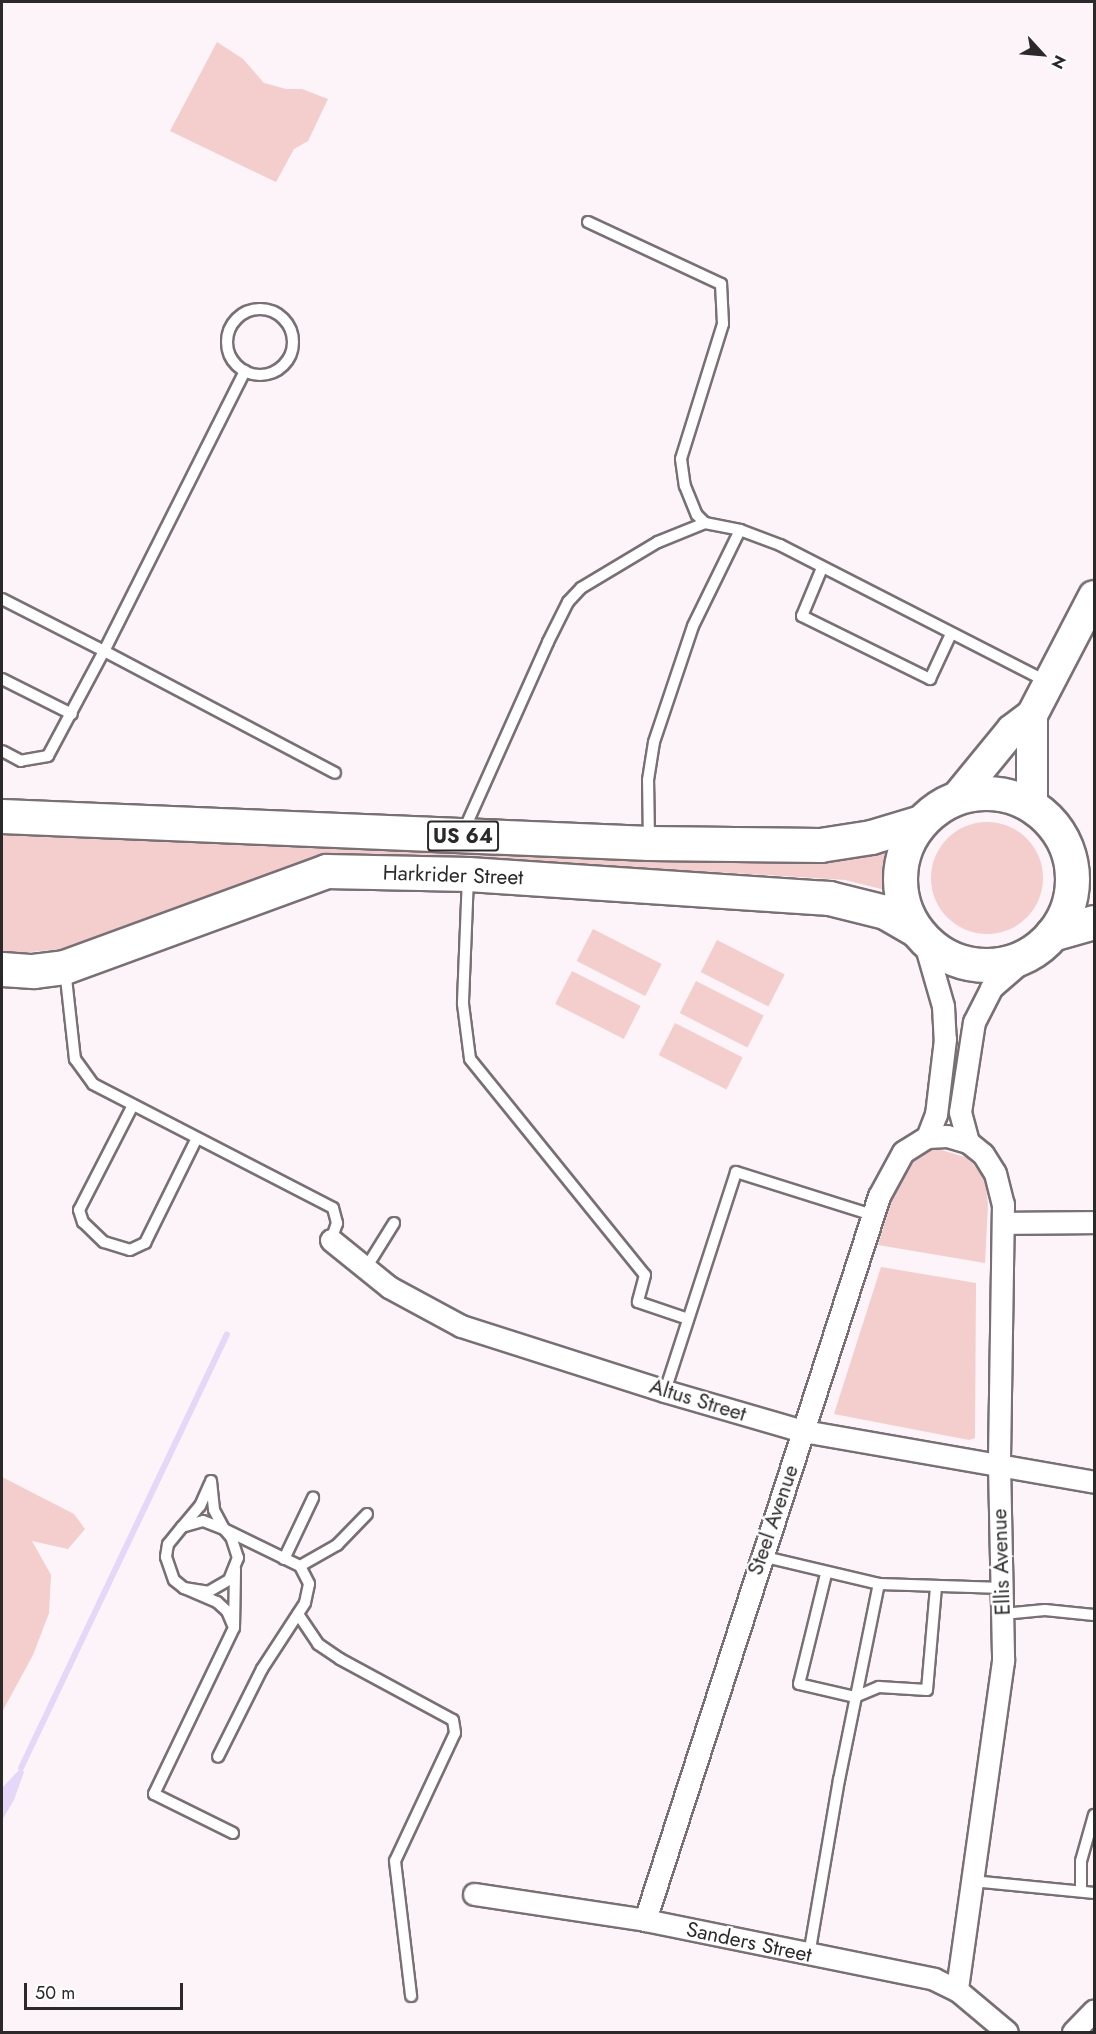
<!DOCTYPE html>
<html>
<head>
<meta charset="utf-8">
<style>
  body { margin:0 }
  #map { position:relative; width:1096px; height:2034px; overflow:hidden; background:#fcf4f8; font-family:Jost,sans-serif }
  div>[style] { position:absolute }
  .green>* { inset:0; background:#f3cecc; transform-origin:0 0 }
  .round { border-radius:50% }
  .water>* { inset:0; background:#e5d7f7 }
  .stream>* { height:6px; margin:-3px; padding:0 3px; transform-origin:3px; border-radius:3px; background:#e5d7f7 }
  .roads { filter:drop-shadow(2px 0 #787074) drop-shadow(-2px 0 #787074) drop-shadow(0 2px #787074) drop-shadow(0 -2px #787074) }
  .lane>* { height:10px; margin:-5px; padding:0 5px; transform-origin:5px; border-radius:5px; background:#fff }
  .lane>.ring { margin:-5px; padding:0; box-sizing:content-box; background:none; border:10px solid #fff; border-radius:50% }
  .street>* { height:21px; margin:-10.5px; padding:0 10.5px; transform-origin:10.5px; border-radius:10.5px; background:#fff }
  .secondary>* { height:30px; margin:-15px; padding:0 15px; transform-origin:15px; border-radius:15px; background:#fff }
  .primary>* { height:33px; margin:-16.5px; padding:0 16.5px; transform-origin:16.5px; border-radius:16.5px; background:#fff }
  .primary>.ring { margin:-16.5px; padding:0; box-sizing:content-box; background:none; border:33px solid #fff; border-radius:50% }
  span { translate:-50% -50%; white-space:nowrap; text-align:center; line-height:1.15; -webkit-text-stroke:4.5px #fff; paint-order:stroke }
  .shield-label span { padding:2px 4px; background:#fff; border:2px solid; border-radius:4px; -webkit-text-stroke-width:0 }
  .shield-label { font-size:20px; color:#2c292a; font-weight:700 }
  .street-label { font-size:21px; color:#2c292a }
  .frame { position:absolute; inset:0; border:3px solid #2c292a; pointer-events:none }
  .north { position:absolute; left:1012px; top:24px; width:60px; height:60px; -webkit-text-stroke:4px #fff; paint-order:stroke; rotate:116deg; font-size:16px; font-weight:700; line-height:24px; text-align:center; color:#2c292a }
  .north::after { content:''; display:block; margin:auto; width:21px; height:27px; background:#2c292a; clip-path:polygon(50% 0,100% 100%,50% 72%,0 100%) }
  .scale { position:absolute; left:24px; top:1983px; width:159px; height:27px; box-sizing:border-box; border:3px solid #2c292a; border-top:0; padding-left:8px; font-size:18px; line-height:21px; white-space:nowrap; color:#2c292a; -webkit-text-stroke:4px #fff; paint-order:stroke }
</style>
</head>
<body>
<div id="map">
  <div class="green">
    <div style="clip-path:polygon(217px 42px,243px 59px,264px 83px,286px 89px,302px 89px,328px 99px,308px 141px,294px 149px,276px 182px,170px 131px)"></div>
    <div class="round" style="left:931px;top:822px;width:112px;height:112px"></div>
    <div style="clip-path:polygon(2px 827px,890px 845px,885px 890px,845px 880px,717px 872px,333px 856px,252px 879px,74px 948px,7px 954px,2px 953px)"></div>
    <div style="left:593px;top:929px;width:77px;height:36px;rotate:27deg"></div>
    <div style="left:717px;top:940px;width:76px;height:36px;rotate:27deg"></div>
    <div style="left:572px;top:971px;width:77px;height:37px;rotate:27deg"></div>
    <div style="left:696px;top:981px;width:76px;height:36px;rotate:27deg"></div>
    <div style="left:675px;top:1023px;width:76px;height:36px;rotate:27deg"></div>
    <div style="clip-path:polygon(935px 1148px,968px 1158px,985px 1179px,988px 1204px,985px 1263px,878px 1245px,899px 1176px,921px 1153px)"></div>
    <div style="clip-path:polygon(881px 1267px,976px 1283px,975px 1438px,969px 1440px,834px 1414px)"></div>
    <div style="clip-path:polygon(2px 1477px,74px 1514px,85px 1529px,68px 1549px,32px 1541px,51px 1575px,49px 1613px,33px 1655px,2px 1712px)"></div>
  </div>
  <div class="water">
    <div style="clip-path:polygon(21px 1768px,24px 1772px,14px 1800px,2px 1820px,2px 1788px)"></div>
  </div>
  <div class="stream">
    <div style="left:21px;top:1768px;width:480px;rotate:-64.6deg"></div>
  </div>
  <div class="roads">
    <div class="lane">
      <div style="left:588px;top:222px;width:147px;rotate:25deg"></div>
      <div style="left:721px;top:284px;width:40px;rotate:87.1deg"></div>
      <div style="left:723px;top:324px;width:141px;rotate:107.3deg"></div>
      <div style="left:681px;top:459px;width:27px;rotate:82deg"></div>
      <div style="left:685px;top:486px;width:31px;rotate:68deg"></div>
      <div style="left:697px;top:515px;width:11px;rotate:45deg"></div>
      <div class="ring" style="left:227px;top:309px;width:56px;height:56px"></div>
      <div style="left:245px;top:371px;width:313px;rotate:116.7deg"></div>
      <div style="left:104px;top:651px;width:261px;rotate:27.8deg"></div>
      <div style="left:822px;top:568px;width:52px;rotate:112.6deg"></div>
      <div style="left:802px;top:616px;width:143px;rotate:26.2deg"></div>
      <div style="left:930px;top:679px;width:50px;rotate:-65deg"></div>
      <div style="left:2px;top:599px;width:114px;rotate:27deg"></div>
      <div style="left:104px;top:651px;width:119px;rotate:118.1deg"></div>
      <div style="left:48px;top:756px;width:27px;rotate:170deg"></div>
      <div style="left:21px;top:761px;width:21px;rotate:-152deg"></div>
      <div style="left:2px;top:679px;width:78px;rotate:26.6deg"></div>
      <div style="left:464px;top:830px;width:206px;rotate:-65.9deg"></div>
      <div style="left:548px;top:642px;width:45px;rotate:-63.4deg"></div>
      <div style="left:568px;top:602px;width:19px;rotate:-47deg"></div>
      <div style="left:581px;top:588px;width:90px;rotate:-30.9deg"></div>
      <div style="left:658px;top:542px;width:51px;rotate:-22deg"></div>
      <div style="left:705px;top:523px;width:36px;rotate:11deg"></div>
      <div style="left:649px;top:841px;width:61px;rotate:-90.9deg"></div>
      <div style="left:648px;top:780px;width:38px;rotate:-81deg"></div>
      <div style="left:654px;top:742px;width:122px;rotate:-71.4deg"></div>
      <div style="left:693px;top:626px;width:107px;rotate:-63.9deg"></div>
      <div style="left:740px;top:530px;width:43px;rotate:20.6deg"></div>
      <div style="left:780px;top:545px;width:299px;rotate:27.1deg"></div>
      <div style="left:468px;top:877px;width:127px;rotate:92.3deg"></div>
      <div style="left:463px;top:1004px;width:55px;rotate:82.7deg"></div>
      <div style="left:470px;top:1059px;width:278px;rotate:51deg"></div>
      <div style="left:645px;top:1275px;width:28px;rotate:105deg"></div>
      <div style="left:638px;top:1302px;width:53px;rotate:18.8deg"></div>
      <div style="left:65px;top:969px;width:91px;rotate:83.7deg"></div>
      <div style="left:75px;top:1059px;width:31px;rotate:54deg"></div>
      <div style="left:93px;top:1084px;width:270px;rotate:27.3deg"></div>
      <div style="left:333px;top:1208px;width:16px;rotate:75deg"></div>
      <div style="left:337px;top:1223px;width:18px;rotate:109deg"></div>
      <div style="left:133px;top:1105px;width:118px;rotate:117.2deg"></div>
      <div style="left:79px;top:1210px;width:13px;rotate:72deg"></div>
      <div style="left:83px;top:1222px;width:29px;rotate:44deg"></div>
      <div style="left:104px;top:1242px;width:27px;rotate:17deg"></div>
      <div style="left:130px;top:1250px;width:17px;rotate:-25deg"></div>
      <div style="left:145px;top:1243px;width:117px;rotate:-63.7deg"></div>
      <div style="left:366px;top:1268px;width:53px;rotate:-58.1deg"></div>
      <div style="left:665px;top:1391px;width:230px;rotate:-72deg"></div>
      <div style="left:736px;top:1172px;width:143px;rotate:17.5deg"></div>
      <div style="left:211px;top:1481px;width:29px;rotate:84deg"></div>
      <div style="left:214px;top:1510px;width:21px;rotate:62deg"></div>
      <div style="left:224px;top:1529px;width:85px;rotate:26deg"></div>
      <div style="left:300px;top:1566px;width:20px;rotate:63deg"></div>
      <div style="left:309px;top:1584px;width:19px;rotate:102deg"></div>
      <div style="left:305px;top:1603px;width:79px;rotate:123.1deg"></div>
      <div style="left:262px;top:1669px;width:98px;rotate:116.6deg"></div>
      <div style="left:183px;top:1526px;width:26px;rotate:-50deg"></div>
      <div style="left:200px;top:1506px;width:24px;rotate:-66deg"></div>
      <div style="left:761px;top:1556px;width:121px;rotate:13.3deg"></div>
      <div style="left:879px;top:1584px;width:124px;rotate:1.8deg"></div>
      <div style="left:284px;top:1559px;width:68px;rotate:-64.6deg"></div>
      <div style="left:300px;top:1566px;width:43px;rotate:-29.6deg"></div>
      <div style="left:337px;top:1545px;width:43px;rotate:-45.9deg"></div>
      <div style="left:826px;top:1574px;width:113px;rotate:103.8deg"></div>
      <div style="left:799px;top:1684px;width:57px;rotate:13.1deg"></div>
      <div style="left:855px;top:1697px;width:26px;rotate:-23deg"></div>
      <div style="left:879px;top:1687px;width:48px;rotate:3.6deg"></div>
      <div style="left:927px;top:1690px;width:102px;rotate:-85deg"></div>
      <div style="left:184px;top:1588px;width:24px;rotate:9deg"></div>
      <div style="left:208px;top:1592px;width:24px;rotate:-30deg"></div>
      <div style="left:229px;top:1580px;width:24px;rotate:-68deg"></div>
      <div style="left:238px;top:1558px;width:22px;rotate:-108deg"></div>
      <div style="left:231px;top:1537px;width:11px;rotate:-131deg"></div>
      <div style="left:224px;top:1529px;width:22px;rotate:-159deg"></div>
      <div style="left:203px;top:1521px;width:22px;rotate:164deg"></div>
      <div style="left:182px;top:1527px;width:22px;rotate:129deg"></div>
      <div style="left:168px;top:1544px;width:13px;rotate:99deg"></div>
      <div style="left:166px;top:1557px;width:24px;rotate:71deg"></div>
      <div style="left:174px;top:1580px;width:13px;rotate:39deg"></div>
      <div style="left:184px;top:1588px;width:36px;rotate:23deg"></div>
      <div style="left:217px;top:1602px;width:13px;rotate:42deg"></div>
      <div style="left:227px;top:1611px;width:15px;rotate:67deg"></div>
      <div style="left:298px;top:1614px;width:36px;rotate:56deg"></div>
      <div style="left:318px;top:1644px;width:27px;rotate:34deg"></div>
      <div style="left:340px;top:1659px;width:128px;rotate:28.4deg"></div>
      <div style="left:453px;top:1720px;width:13px;rotate:81deg"></div>
      <div style="left:455px;top:1733px;width:141px;rotate:115.1deg"></div>
      <div style="left:395px;top:1861px;width:136px;rotate:83.2deg"></div>
      <div style="left:1003px;top:1614px;width:42px;rotate:-5.4deg"></div>
      <div style="left:1045px;top:1610px;width:49px;rotate:5.8deg"></div>
      <div style="left:233px;top:1833px;width:88px;rotate:-153.7deg"></div>
      <div style="left:154px;top:1794px;width:184px;rotate:-64.3deg"></div>
      <div style="left:234px;top:1628px;width:59px;rotate:-89deg"></div>
      <div style="left:972px;top:1881px;width:123px;rotate:5.6deg"></div>
      <div style="left:1081px;top:1890px;width:29px;rotate:-90deg"></div>
      <div style="left:1081px;top:1861px;width:48px;rotate:-74.2deg"></div>
      <div style="left:809px;top:1955px;width:178px;rotate:-80.3deg"></div>
      <div style="left:839px;top:1780px;width:200px;rotate:-78.5deg"></div>
    </div>
    <div class="street">
      <div style="left:924px;top:940px;width:69px;rotate:73.9deg"></div>
      <div style="left:943px;top:1006px;width:33px;rotate:87deg"></div>
      <div style="left:945px;top:1039px;width:76px;rotate:96.8deg"></div>
      <div style="left:936px;top:1114px;width:25px;rotate:111deg"></div>
      <div style="left:968px;top:1142px;width:31px;rotate:-105deg"></div>
      <div style="left:960px;top:1112px;width:91px;rotate:-81.2deg"></div>
      <div style="left:974px;top:1022px;width:38px;rotate:-63deg"></div>
      <div style="left:991px;top:988px;width:58px;rotate:-40.8deg"></div>
      <div style="left:1003px;top:1223px;width:91px;rotate:-0.6deg"></div>
      <div style="left:331px;top:1240px;width:75px;rotate:39deg"></div>
      <div style="left:389px;top:1287px;width:82px;rotate:28.4deg"></div>
      <div style="left:461px;top:1326px;width:214px;rotate:17.7deg"></div>
      <div style="left:665px;top:1391px;width:144px;rotate:16.2deg"></div>
      <div style="left:803px;top:1431px;width:295px;rotate:9.9deg"></div>
      <div style="left:474px;top:1894px;width:173px;rotate:8.6deg"></div>
      <div style="left:645px;top:1920px;width:295px;rotate:11.5deg"></div>
      <div style="left:934px;top:1979px;width:25px;rotate:26deg"></div>
      <div style="left:957px;top:1990px;width:65px;rotate:40deg"></div>
      <div style="left:645px;top:1920px;width:761px;rotate:-72.09deg"></div>
      <div style="left:879px;top:1196px;width:50px;rotate:-61.4deg"></div>
      <div style="left:903px;top:1152px;width:28px;rotate:-32deg"></div>
      <div style="left:927px;top:1137px;width:20px;rotate:-3deg"></div>
      <div style="left:947px;top:1136px;width:22px;rotate:16deg"></div>
      <div style="left:968px;top:1142px;width:19px;rotate:39deg"></div>
      <div style="left:983px;top:1154px;width:22px;rotate:58deg"></div>
      <div style="left:995px;top:1173px;width:32px;rotate:76deg"></div>
      <div style="left:1003px;top:1204px;width:260px;rotate:90.9deg"></div>
      <div style="left:999px;top:1464px;width:197px;rotate:88.8deg"></div>
      <div style="left:1003px;top:1661px;width:332px;rotate:98deg"></div>
      <div style="left:1073px;top:2032px;width:30px;rotate:-46deg"></div>
    </div>
    <div class="secondary">
      <div style="left:1032px;top:715px;width:91px;rotate:90deg"></div>
      <div style="left:958px;top:796px;width:85px;rotate:-50.7deg"></div>
      <div style="left:1012px;top:730px;width:25px;rotate:-37deg"></div>
      <div style="left:1032px;top:715px;width:134px;rotate:-62.5deg"></div>
    </div>
    <div class="primary">
      <div class="ring" style="left:900px;top:793px;width:139px;height:139px"></div>
      <div style="left:2px;top:816px;width:648px;rotate:2.39deg"></div>
      <div style="left:649px;top:843px;width:171px;rotate:0.7deg"></div>
      <div style="left:820px;top:845px;width:52px;rotate:-8.9deg"></div>
      <div style="left:871px;top:837px;width:52px;rotate:-16.7deg"></div>
      <div style="left:1052px;top:934px;width:44px;rotate:-15.9deg"></div>
      <div style="left:2px;top:969px;width:31px;rotate:4deg"></div>
      <div style="left:33px;top:971px;width:31px;rotate:-7deg"></div>
      <div style="left:64px;top:967px;width:279px;rotate:-20.1deg"></div>
      <div style="left:326px;top:871px;width:142px;rotate:1.2deg"></div>
      <div style="left:468px;top:874px;width:362px;rotate:3.8deg"></div>
      <div style="left:829px;top:898px;width:58px;rotate:14deg"></div>
      <div style="left:885px;top:912px;width:34px;rotate:30deg"></div>
    </div>
  </div>
  <div class="shield-label">
    <span style="left:463px;top:836px">US 64</span>
  </div>
  <div class="street-label">
    <span style="left:453px;top:875px;rotate:2deg">Harkrider Street</span>
    <span style="left:698px;top:1400px;rotate:17deg">Altus Street</span>
    <span style="left:773px;top:1520px;rotate:-71deg">Steel Avenue</span>
    <span style="left:1001px;top:1562px;rotate:-92deg">Ellis Avenue</span>
    <span style="left:749px;top:1942px;rotate:12deg">Sanders Street</span>
  </div>
  <div class="frame"></div>
  <div class="north">N</div>
  <div class="scale">50 m</div>
</div>
</body>
</html>
